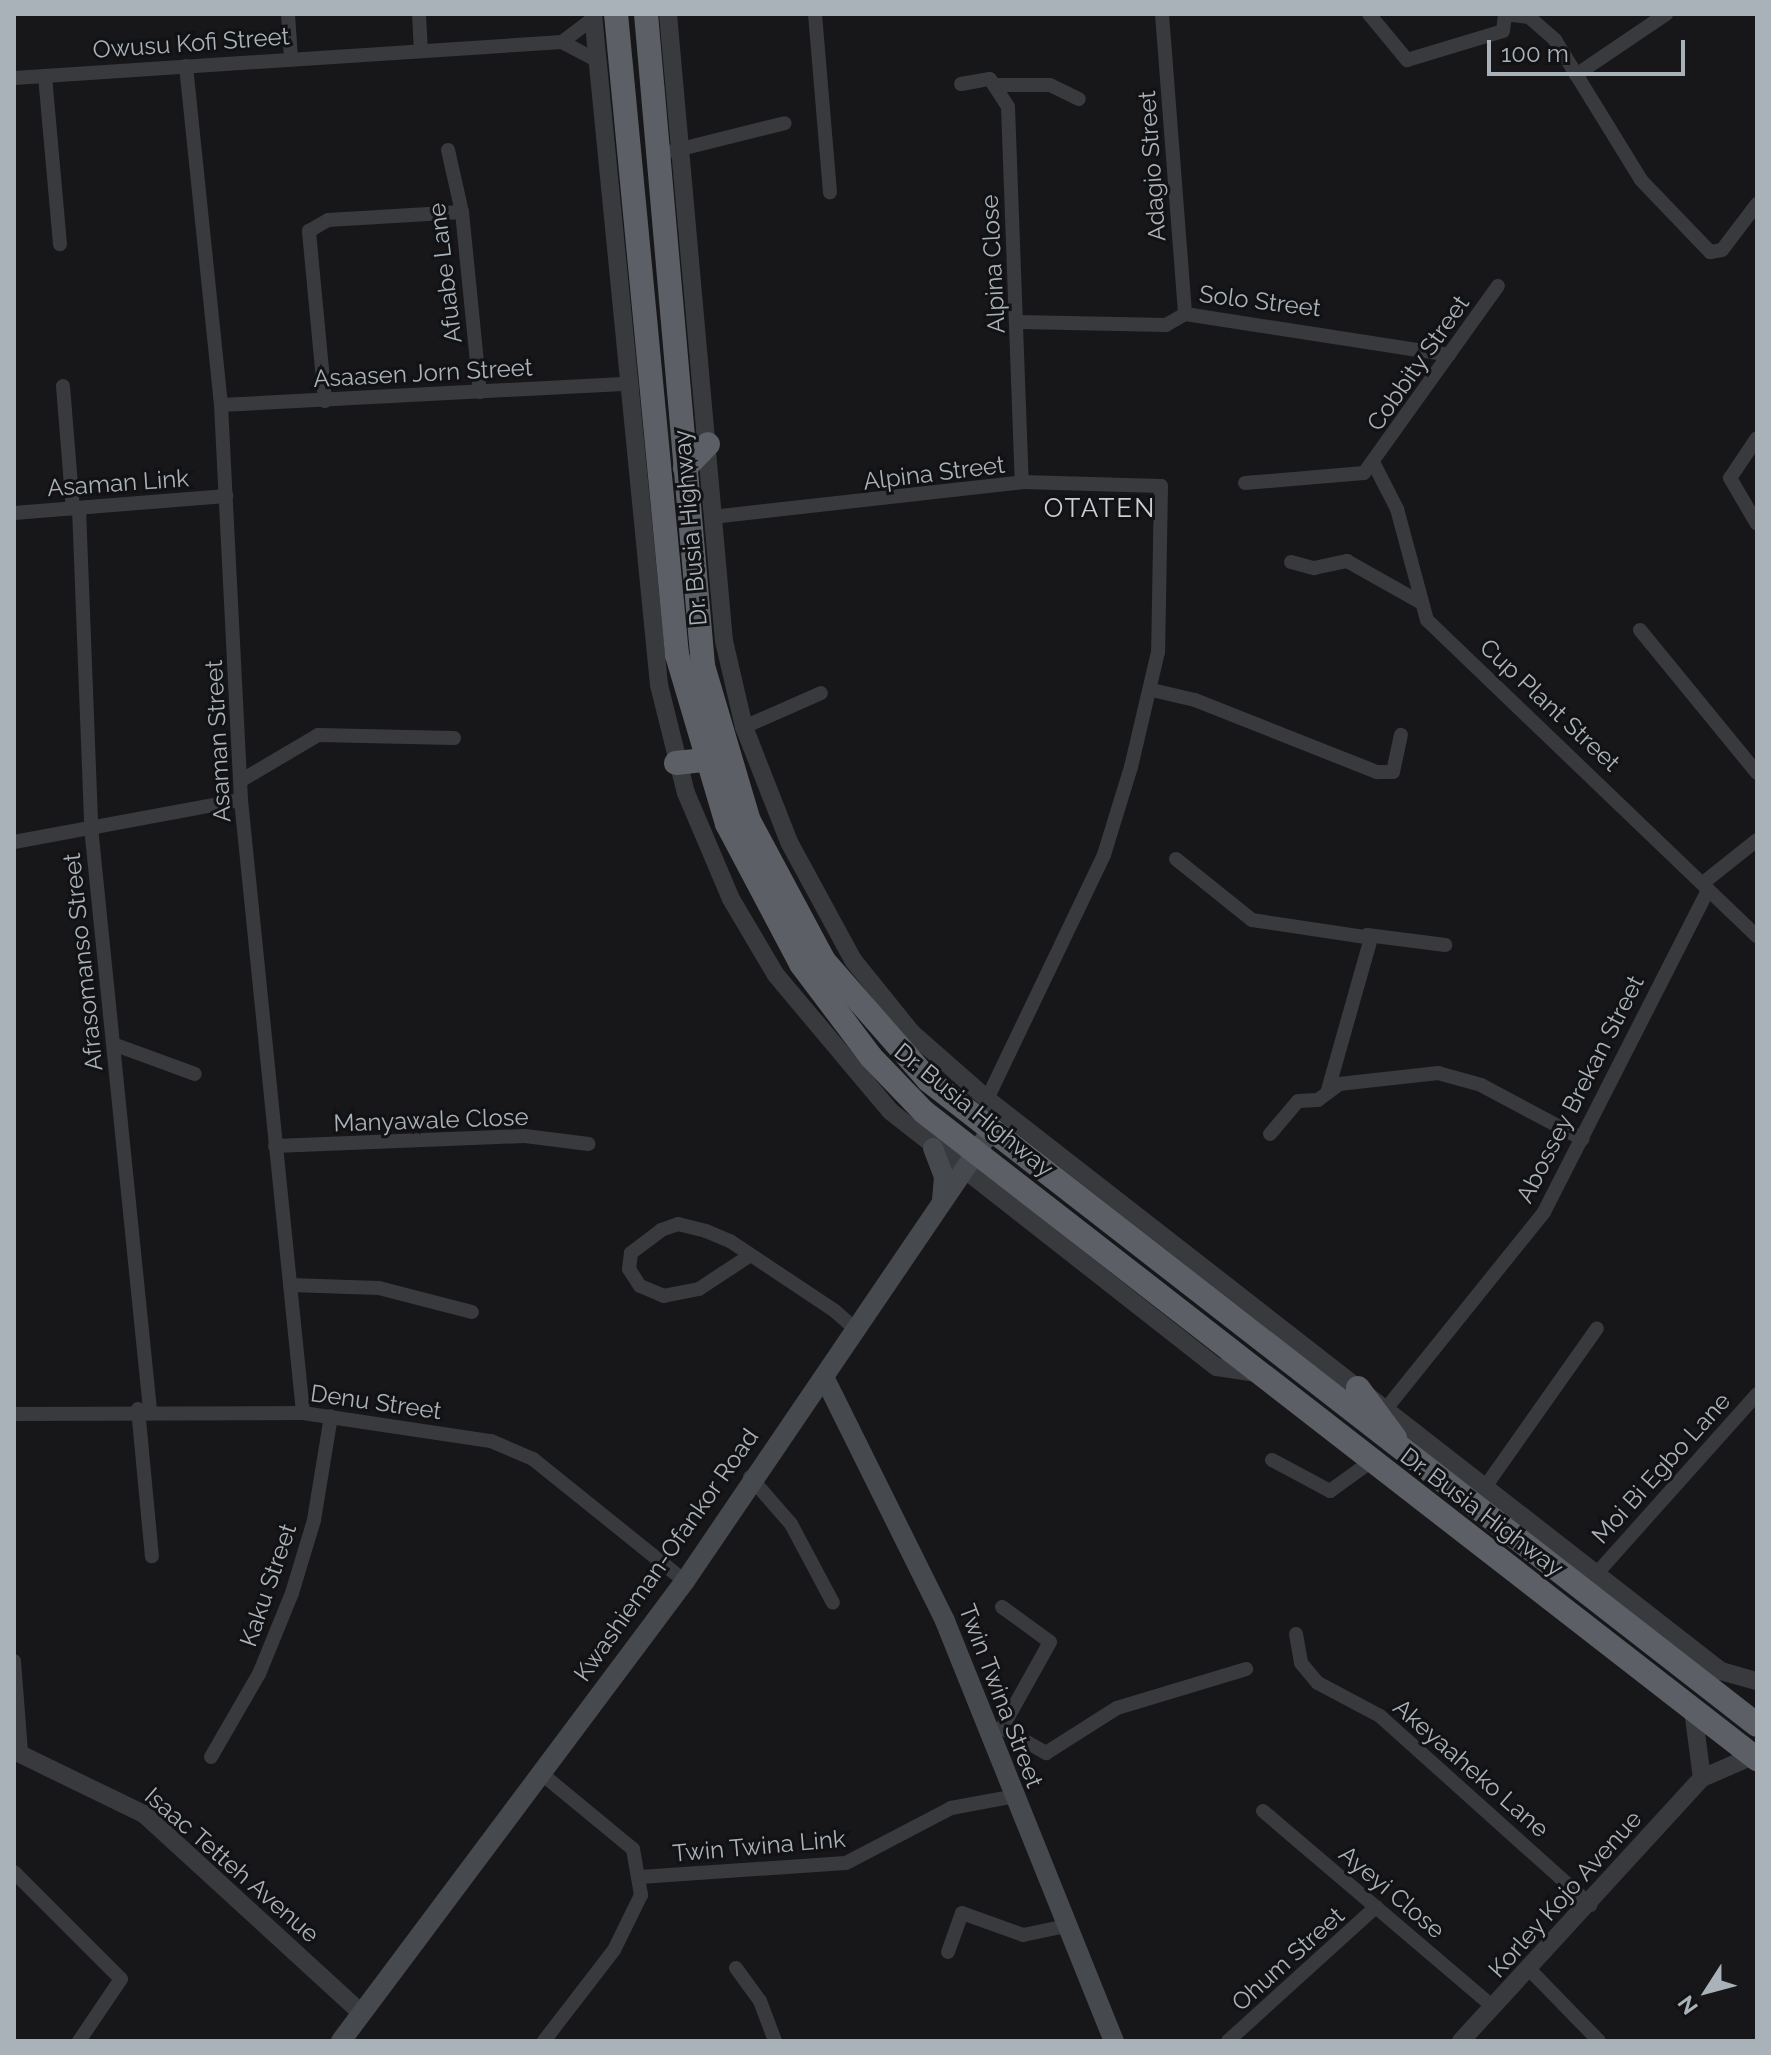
<!DOCTYPE html>
<html>
<head>
<meta charset="utf-8">
<style>
  body { margin:0 }
  #map { position:relative; width:1771px; height:2055px; overflow:hidden; background:#171719; font-family:Raleway,sans-serif }
  div>[style] { position:absolute }
  .minor>* { height:14px; margin:-7px; padding:0 7px; transform-origin:7px; border-radius:7px; background:#383a3e }
  .tertiary>* { height:18px; margin:-9px; padding:0 9px; transform-origin:9px; border-radius:9px; background:#383a3e }
  .secondary>* { height:20px; margin:-10px; padding:0 10px; transform-origin:10px; border-radius:10px; background:#464a4e }
  .trunk>* { height:24px; margin:-12px; padding:0 12px; transform-origin:12px; border-radius:12px; background:#5c6066 }
  span { translate:-50% -50%; white-space:nowrap; text-align:center; line-height:1.15; -webkit-text-stroke:6px #121214; paint-order:stroke }
  .street-label { font-size:24px; color:#a9b2b9 }
  .neighbourhood-label { font-size:26px; color:#cacfd5; letter-spacing:2px }
  .frame { position:absolute; inset:0; border:16px solid #a9b2b9; pointer-events:none }
  .north { position:absolute; left:1667px; top:1951px; width:80px; height:80px; -webkit-text-stroke:6px #121214; paint-order:stroke; rotate:234deg; font-size:22px; font-weight:700; line-height:32px; text-align:center; color:#a9b2b9 }
  .north::after { content:''; display:block; margin:auto; width:28px; height:36px; background:#a9b2b9; clip-path:polygon(50% 0,100% 100%,50% 72%,0 100%) }
  .scale { position:absolute; left:1487px; top:40px; width:198px; height:36px; box-sizing:border-box; border:4px solid #a9b2b9; border-top:0; padding-left:10px; font-size:24px; line-height:28px; white-space:nowrap; color:#a9b2b9; -webkit-text-stroke:6px #121214; paint-order:stroke }
</style>
</head>
<body>
<div id="map">
  <div class="minor">
    <div style="left:288px;top:14px;width:44px;rotate:86.1deg"></div>
    <div style="left:419px;top:14px;width:36px;rotate:87deg"></div>
    <div style="left:815px;top:14px;width:179px;rotate:85.2deg"></div>
    <div style="left:1162px;top:14px;width:301px;rotate:85.6deg"></div>
    <div style="left:1369px;top:14px;width:60px;rotate:50.4deg"></div>
    <div style="left:1407px;top:60px;width:100px;rotate:-16.8deg"></div>
    <div style="left:1503px;top:31px;width:17px;rotate:-83deg"></div>
    <div style="left:1505px;top:14px;width:24px;rotate:7deg"></div>
    <div style="left:1529px;top:17px;width:35px;rotate:41deg"></div>
    <div style="left:1555px;top:40px;width:164px;rotate:58.4deg"></div>
    <div style="left:1641px;top:180px;width:100px;rotate:46.2deg"></div>
    <div style="left:1710px;top:252px;width:12px;rotate:-9deg"></div>
    <div style="left:1722px;top:250px;width:58px;rotate:-52.7deg"></div>
    <div style="left:562px;top:42px;width:40px;rotate:-37deg"></div>
    <div style="left:186px;top:66px;width:341px;rotate:84.1deg"></div>
    <div style="left:221px;top:405px;width:396px;rotate:87.1deg"></div>
    <div style="left:241px;top:800px;width:616px;rotate:84.22deg"></div>
    <div style="left:1576px;top:75px;width:109px;rotate:-34.1deg"></div>
    <div style="left:45px;top:76px;width:169px;rotate:84.9deg"></div>
    <div style="left:14px;top:78px;width:549px;rotate:-3.76deg"></div>
    <div style="left:562px;top:42px;width:41px;rotate:27.8deg"></div>
    <div style="left:961px;top:84px;width:29px;rotate:-10deg"></div>
    <div style="left:990px;top:79px;width:33px;rotate:57deg"></div>
    <div style="left:1008px;top:107px;width:375px;rotate:87.9deg"></div>
    <div style="left:998px;top:85px;width:52px"></div>
    <div style="left:1050px;top:85px;width:32px;rotate:26deg"></div>
    <div style="left:448px;top:150px;width:64px;rotate:77.3deg"></div>
    <div style="left:462px;top:212px;width:181px;rotate:84.3deg"></div>
    <div style="left:673px;top:151px;width:115px;rotate:-14deg"></div>
    <div style="left:1185px;top:314px;width:267px;rotate:8.8deg"></div>
    <div style="left:1019px;top:322px;width:147px;rotate:1.2deg"></div>
    <div style="left:1166px;top:325px;width:22px;rotate:-30deg"></div>
    <div style="left:63px;top:386px;width:123px;rotate:85.4deg"></div>
    <div style="left:325px;top:401px;width:171px;rotate:-95.4deg"></div>
    <div style="left:309px;top:231px;width:22px;rotate:-30deg"></div>
    <div style="left:328px;top:220px;width:134px;rotate:-3.4deg"></div>
    <div style="left:221px;top:405px;width:407px;rotate:-3deg"></div>
    <div style="left:1757px;top:438px;width:48px;rotate:124deg"></div>
    <div style="left:1730px;top:478px;width:53px;rotate:59.6deg"></div>
    <div style="left:1374px;top:464px;width:51px;rotate:62.9deg"></div>
    <div style="left:1397px;top:509px;width:115px;rotate:74.9deg"></div>
    <div style="left:1427px;top:620px;width:457px;rotate:43.8deg"></div>
    <div style="left:1245px;top:483px;width:119px;rotate:-4.8deg"></div>
    <div style="left:1364px;top:473px;width:230px;rotate:-54.4deg"></div>
    <div style="left:79px;top:508px;width:319px;rotate:87.8deg"></div>
    <div style="left:91px;top:827px;width:586px;rotate:84.22deg"></div>
    <div style="left:14px;top:513px;width:213px;rotate:-4.6deg"></div>
    <div style="left:712px;top:517px;width:312px;rotate:-6.4deg"></div>
    <div style="left:1022px;top:482px;width:139px;rotate:1.6deg"></div>
    <div style="left:1161px;top:486px;width:166px;rotate:91deg"></div>
    <div style="left:1158px;top:652px;width:118px;rotate:103.2deg"></div>
    <div style="left:1131px;top:767px;width:92px;rotate:107.1deg"></div>
    <div style="left:1104px;top:855px;width:271px;rotate:115.6deg"></div>
    <div style="left:1291px;top:562px;width:24px;rotate:15deg"></div>
    <div style="left:1314px;top:568px;width:34px;rotate:-12deg"></div>
    <div style="left:1347px;top:561px;width:81px;rotate:29.4deg"></div>
    <div style="left:1640px;top:630px;width:185px;rotate:50.7deg"></div>
    <div style="left:1152px;top:690px;width:44px;rotate:13.1deg"></div>
    <div style="left:1195px;top:700px;width:196px;rotate:21.6deg"></div>
    <div style="left:1377px;top:772px;width:16px"></div>
    <div style="left:1393px;top:772px;width:38px;rotate:-78deg"></div>
    <div style="left:744px;top:727px;width:84px;rotate:-23.8deg"></div>
    <div style="left:242px;top:780px;width:88px;rotate:-30.6deg"></div>
    <div style="left:318px;top:735px;width:136px;rotate:1.3deg"></div>
    <div style="left:14px;top:842px;width:231px;rotate:-10.5deg"></div>
    <div style="left:1176px;top:859px;width:97px;rotate:38.8deg"></div>
    <div style="left:1252px;top:920px;width:120px;rotate:8.6deg"></div>
    <div style="left:1371px;top:938px;width:161px;rotate:105.8deg"></div>
    <div style="left:1703px;top:883px;width:69px;rotate:-38.5deg"></div>
    <div style="left:1367px;top:935px;width:79px;rotate:7.3deg"></div>
    <div style="left:113px;top:1044px;width:87px;rotate:20.1deg"></div>
    <div style="left:1270px;top:1134px;width:43px;rotate:-49.7deg"></div>
    <div style="left:1298px;top:1101px;width:20px;rotate:-3deg"></div>
    <div style="left:1318px;top:1100px;width:26px;rotate:-37deg"></div>
    <div style="left:1339px;top:1084px;width:100px;rotate:-6.3deg"></div>
    <div style="left:1438px;top:1073px;width:45px;rotate:15.6deg"></div>
    <div style="left:1481px;top:1085px;width:115px;rotate:28.1deg"></div>
    <div style="left:275px;top:1146px;width:250px;rotate:-2.3deg"></div>
    <div style="left:525px;top:1136px;width:64px;rotate:7.2deg"></div>
    <div style="left:749px;top:1256px;width:60px;rotate:146.6deg"></div>
    <div style="left:699px;top:1289px;width:36px;rotate:169deg"></div>
    <div style="left:664px;top:1296px;width:26px;rotate:-157deg"></div>
    <div style="left:640px;top:1286px;width:20px;rotate:-123deg"></div>
    <div style="left:629px;top:1269px;width:16px;rotate:-83deg"></div>
    <div style="left:631px;top:1253px;width:38px;rotate:-37deg"></div>
    <div style="left:661px;top:1230px;width:18px;rotate:-19deg"></div>
    <div style="left:678px;top:1224px;width:29px;rotate:14deg"></div>
    <div style="left:706px;top:1231px;width:26px;rotate:23deg"></div>
    <div style="left:730px;top:1241px;width:126px;rotate:33.7deg"></div>
    <div style="left:835px;top:1311px;width:27px;rotate:42deg"></div>
    <div style="left:290px;top:1285px;width:89px;rotate:1.9deg"></div>
    <div style="left:379px;top:1288px;width:96px;rotate:14.5deg"></div>
    <div style="left:138px;top:1409px;width:148px;rotate:84.6deg"></div>
    <div style="left:1385px;top:1410px;width:254px;rotate:-51.2deg"></div>
    <div style="left:1544px;top:1212px;width:361px;rotate:-63deg"></div>
    <div style="left:14px;top:1414px;width:289px;rotate:-0.2deg"></div>
    <div style="left:303px;top:1413px;width:190px;rotate:8.5deg"></div>
    <div style="left:491px;top:1441px;width:46px;rotate:23.2deg"></div>
    <div style="left:533px;top:1459px;width:195px;rotate:38.8deg"></div>
    <div style="left:1272px;top:1460px;width:66px;rotate:28.1deg"></div>
    <div style="left:1330px;top:1491px;width:53px;rotate:-35.8deg"></div>
    <div style="left:750px;top:1477px;width:62px;rotate:48.9deg"></div>
    <div style="left:791px;top:1524px;width:89px;rotate:62deg"></div>
    <div style="left:1485px;top:1487px;width:194px;rotate:-54.8deg"></div>
    <div style="left:1598px;top:1572px;width:239px;rotate:-48.2deg"></div>
    <div style="left:1002px;top:1607px;width:59px;rotate:36.1deg"></div>
    <div style="left:1050px;top:1642px;width:98px;rotate:119.2deg"></div>
    <div style="left:1296px;top:1634px;width:29px;rotate:80deg"></div>
    <div style="left:1301px;top:1663px;width:26px;rotate:50deg"></div>
    <div style="left:1318px;top:1683px;width:70px;rotate:28deg"></div>
    <div style="left:1380px;top:1716px;width:283px;rotate:41.9deg"></div>
    <div style="left:14px;top:1661px;width:92px;rotate:85.6deg"></div>
    <div style="left:988px;top:1732px;width:15px;rotate:-16deg"></div>
    <div style="left:1002px;top:1728px;width:51px;rotate:29.6deg"></div>
    <div style="left:1046px;top:1753px;width:84px;rotate:-32.4deg"></div>
    <div style="left:1117px;top:1708px;width:135px;rotate:-16.8deg"></div>
    <div style="left:211px;top:1757px;width:96px;rotate:-60deg"></div>
    <div style="left:259px;top:1674px;width:87px;rotate:-67.8deg"></div>
    <div style="left:292px;top:1593px;width:76px;rotate:-73.2deg"></div>
    <div style="left:314px;top:1520px;width:105px;rotate:-80.7deg"></div>
    <div style="left:542px;top:1774px;width:118px;rotate:39.5deg"></div>
    <div style="left:633px;top:1849px;width:47px;rotate:80.1deg"></div>
    <div style="left:641px;top:1895px;width:61px;rotate:116.1deg"></div>
    <div style="left:614px;top:1950px;width:115px;rotate:127.6deg"></div>
    <div style="left:1263px;top:1811px;width:302px;rotate:40.4deg"></div>
    <div style="left:14px;top:1872px;width:151px;rotate:45deg"></div>
    <div style="left:121px;top:1979px;width:75px;rotate:124.1deg"></div>
    <div style="left:640px;top:1877px;width:206px;rotate:-3.9deg"></div>
    <div style="left:846px;top:1863px;width:119px;rotate:-27.6deg"></div>
    <div style="left:951px;top:1808px;width:61px;rotate:-10.4deg"></div>
    <div style="left:948px;top:1952px;width:41px;rotate:-70.3deg"></div>
    <div style="left:962px;top:1913px;width:65px;rotate:19.8deg"></div>
    <div style="left:1023px;top:1935px;width:44px;rotate:-11.8deg"></div>
    <div style="left:736px;top:1968px;width:41px;rotate:54deg"></div>
    <div style="left:760px;top:2001px;width:43px;rotate:69.4deg"></div>
    <div style="left:1529px;top:1969px;width:100px;rotate:45.8deg"></div>
    <div style="left:1228px;top:2041px;width:200px;rotate:-42.2deg"></div>
  </div>
  <div class="tertiary">
    <div style="left:593px;top:14px;width:674px;rotate:84.38deg"></div>
    <div style="left:659px;top:685px;width:111px;rotate:76deg"></div>
    <div style="left:686px;top:793px;width:115px;rotate:67deg"></div>
    <div style="left:731px;top:899px;width:88px;rotate:59.4deg"></div>
    <div style="left:776px;top:975px;width:177px;rotate:50deg"></div>
    <div style="left:890px;top:1111px;width:415px;rotate:38.1deg"></div>
    <div style="left:1217px;top:1367px;width:47px;rotate:8.7deg"></div>
    <div style="left:668px;top:14px;width:629px;rotate:84.9deg"></div>
    <div style="left:724px;top:641px;width:88px;rotate:76.9deg"></div>
    <div style="left:744px;top:727px;width:123px;rotate:68.6deg"></div>
    <div style="left:789px;top:842px;width:134px;rotate:61.5deg"></div>
    <div style="left:853px;top:960px;width:94px;rotate:51.1deg"></div>
    <div style="left:912px;top:1033px;width:100px;rotate:41.3deg"></div>
    <div style="left:987px;top:1099px;width:931px;rotate:37.93deg"></div>
    <div style="left:1721px;top:1671px;width:37px;rotate:16deg"></div>
    <div style="left:1693px;top:1710px;width:69px;rotate:82.5deg"></div>
    <div style="left:14px;top:1751px;width:144px;rotate:25.9deg"></div>
    <div style="left:144px;top:1814px;width:296px;rotate:42.5deg"></div>
    <div style="left:1461px;top:2041px;width:357px;rotate:-47.5deg"></div>
    <div style="left:1702px;top:1778px;width:56px;rotate:-23.3deg"></div>
  </div>
  <div class="secondary">
    <div style="left:933px;top:1148px;width:31px;rotate:69deg"></div>
    <div style="left:944px;top:1177px;width:25px;rotate:95deg"></div>
    <div style="left:824px;top:1377px;width:272px;rotate:63.6deg"></div>
    <div style="left:945px;top:1621px;width:453px;rotate:68.1deg"></div>
    <div style="left:341px;top:2041px;width:574px;rotate:-53.21deg"></div>
    <div style="left:685px;top:1581px;width:546px;rotate:-55.82deg"></div>
  </div>
  <div class="trunk">
    <div style="left:616px;top:14px;width:644px;rotate:84.56deg"></div>
    <div style="left:677px;top:655px;width:176px;rotate:73.5deg"></div>
    <div style="left:727px;top:824px;width:158px;rotate:62.1deg"></div>
    <div style="left:801px;top:964px;width:116px;rotate:53deg"></div>
    <div style="left:871px;top:1057px;width:76px;rotate:46.1deg"></div>
    <div style="left:924px;top:1112px;width:1055px;rotate:37.84deg"></div>
    <div style="left:646px;top:14px;width:654px;rotate:85deg"></div>
    <div style="left:703px;top:666px;width:162px;rotate:73.5deg"></div>
    <div style="left:749px;top:821px;width:159px;rotate:61.8deg"></div>
    <div style="left:824px;top:961px;width:158px;rotate:48.8deg"></div>
    <div style="left:928px;top:1080px;width:1050px;rotate:37.88deg"></div>
    <div style="left:685px;top:468px;width:33px;rotate:-46deg"></div>
    <div style="left:676px;top:763px;width:27px;rotate:-6deg"></div>
    <div style="left:1358px;top:1388px;width:62px;rotate:53.5deg"></div>
  </div>
  <div class="street-label">
    <span style="left:191px;top:43px;rotate:-4deg">Owusu Kofi Street</span>
    <span style="left:1152px;top:166px;rotate:-94deg">Adagio Street</span>
    <span style="left:993px;top:264px;rotate:-93deg">Alpina Close</span>
    <span style="left:445px;top:273px;rotate:-97deg">Afuabe Lane</span>
    <span style="left:1260px;top:301px;rotate:7deg">Solo Street</span>
    <span style="left:1418px;top:363px;rotate:-55deg">Cobbity Street</span>
    <span style="left:423px;top:373px;rotate:-3deg">Asaasen Jorn Street</span>
    <span style="left:934px;top:473px;rotate:-7deg">Alpina Street</span>
    <span style="left:118px;top:483px;rotate:-4deg">Asaman Link</span>
    <span style="left:690px;top:528px;rotate:-95deg">Dr. Busia Highway</span>
    <span style="left:1550px;top:705px;rotate:43deg">Cup Plant Street</span>
    <span style="left:218px;top:741px;rotate:-93deg">Asaman Street</span>
    <span style="left:83px;top:962px;rotate:-96deg">Afrasomanso Street</span>
    <span style="left:1580px;top:1089px;rotate:-63deg">Abossey Brekan Street</span>
    <span style="left:974px;top:1110px;rotate:39deg">Dr. Busia Highway</span>
    <span style="left:431px;top:1120px;rotate:-2deg">Manyawale Close</span>
    <span style="left:376px;top:1402px;rotate:8deg">Denu Street</span>
    <span style="left:1661px;top:1468px;rotate:-48deg">Moi Bi Egbo Lane</span>
    <span style="left:1482px;top:1512px;rotate:37deg">Dr. Busia Highway</span>
    <span style="left:666px;top:1555px;rotate:-55deg">Kwashieman-Ofankor Road</span>
    <span style="left:268px;top:1585px;rotate:-71deg">Kaku Street</span>
    <span style="left:1001px;top:1696px;rotate:69deg">Twin Twina Street</span>
    <span style="left:1471px;top:1768px;rotate:41deg">Akeyaaheko Lane</span>
    <span style="left:759px;top:1846px;rotate:-5deg">Twin Twina Link</span>
    <span style="left:232px;top:1865px;rotate:41deg">Isaac Tetteh Avenue</span>
    <span style="left:1392px;top:1892px;rotate:40deg">Ayeyi Close</span>
    <span style="left:1565px;top:1894px;rotate:-48deg">Korley Kojo Avenue</span>
    <span style="left:1288px;top:1959px;rotate:-42deg">Ohum Street</span>
  </div>
  <div class="neighbourhood-label">
    <span style="left:1100px;top:509px">OTATEN</span>
  </div>
  <div class="frame"></div>
  <div class="north">N</div>
  <div class="scale">100 m</div>
</div>
</body>
</html>
